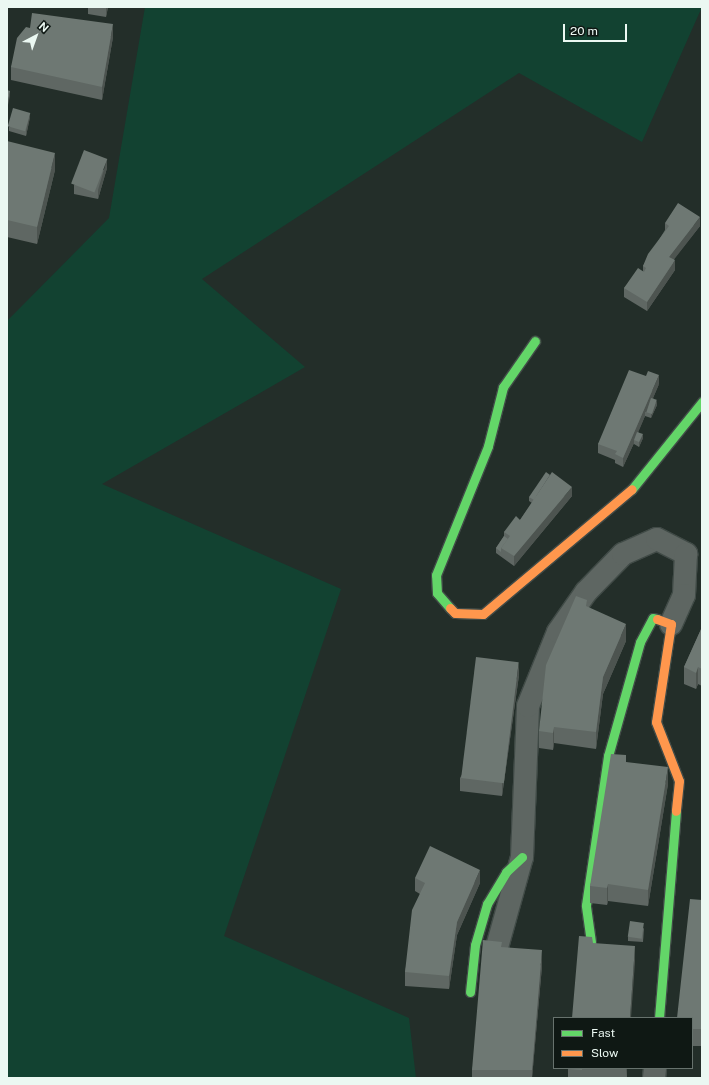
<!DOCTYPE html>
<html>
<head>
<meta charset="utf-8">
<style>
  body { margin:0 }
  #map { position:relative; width:709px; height:1085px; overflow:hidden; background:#232e29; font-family:"Public Sans",sans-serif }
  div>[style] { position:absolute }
  .green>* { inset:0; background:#124231 }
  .roads { filter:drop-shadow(1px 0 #414b47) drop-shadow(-1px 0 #414b47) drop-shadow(0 1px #414b47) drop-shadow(0 -1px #414b47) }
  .street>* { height:22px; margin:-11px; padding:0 11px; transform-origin:11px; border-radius:11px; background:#5e6662 }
  .fast>* { height:9px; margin:-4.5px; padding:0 4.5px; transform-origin:4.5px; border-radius:4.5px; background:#63d668 }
  .slow>* { height:9px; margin:-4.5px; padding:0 4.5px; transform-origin:4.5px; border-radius:4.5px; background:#ff974d }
  .wall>* { inset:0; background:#5f6763; transform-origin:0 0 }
  .shaded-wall>* { inset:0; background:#4d5450 }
  .building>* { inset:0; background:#6e7873; transform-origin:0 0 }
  span { translate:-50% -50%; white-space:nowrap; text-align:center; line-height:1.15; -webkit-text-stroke:4px #0f1814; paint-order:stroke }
  .frame { position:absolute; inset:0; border:8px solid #ebf8f2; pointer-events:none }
  .legend { position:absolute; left:553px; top:1017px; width:140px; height:52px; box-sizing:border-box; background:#0f1814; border:1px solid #67726d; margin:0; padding:5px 7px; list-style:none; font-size:12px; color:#ebf8f2 }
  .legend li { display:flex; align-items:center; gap:8px; height:20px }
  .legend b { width:20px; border:1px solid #67726d }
  .north { position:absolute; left:16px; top:16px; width:40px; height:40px; -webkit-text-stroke:3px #0f1814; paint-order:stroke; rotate:41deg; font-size:11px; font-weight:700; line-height:16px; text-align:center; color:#ebf8f2 }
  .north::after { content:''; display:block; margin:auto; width:14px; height:18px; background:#ebf8f2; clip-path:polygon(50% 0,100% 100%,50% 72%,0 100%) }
  .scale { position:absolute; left:563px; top:24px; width:64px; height:18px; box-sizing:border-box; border:2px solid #ebf8f2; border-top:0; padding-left:5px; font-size:12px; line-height:14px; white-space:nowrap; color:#ebf8f2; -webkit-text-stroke:3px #0f1814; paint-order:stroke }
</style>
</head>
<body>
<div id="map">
  <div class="green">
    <div style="clip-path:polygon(145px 7px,702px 7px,642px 142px,519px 73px,202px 279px,305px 367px,102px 484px,341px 589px,224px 936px,409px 1018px,416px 1078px,7px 1078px,7px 321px,109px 218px)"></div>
  </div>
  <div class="roads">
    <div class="street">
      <div style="left:494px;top:958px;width:105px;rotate:-74.5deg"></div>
      <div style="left:522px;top:857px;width:151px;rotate:-87.7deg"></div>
      <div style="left:528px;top:706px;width:80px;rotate:-67.9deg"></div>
      <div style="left:558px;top:632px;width:49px;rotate:-55deg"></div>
      <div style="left:586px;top:592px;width:53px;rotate:-45.8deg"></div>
      <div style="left:623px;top:554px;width:37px;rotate:-24deg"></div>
      <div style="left:657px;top:539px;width:33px;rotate:27deg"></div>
      <div style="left:686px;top:554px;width:41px;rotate:92.8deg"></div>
      <div style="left:684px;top:595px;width:32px;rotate:114deg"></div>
      <div style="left:654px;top:1078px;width:10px;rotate:-84deg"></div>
    </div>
    <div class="fast">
      <div style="left:632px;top:489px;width:112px;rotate:-51.2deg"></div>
      <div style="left:450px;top:608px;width:20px;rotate:-131deg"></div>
      <div style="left:437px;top:593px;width:18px;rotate:-93deg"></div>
      <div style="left:436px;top:575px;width:139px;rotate:-68deg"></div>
      <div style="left:488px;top:446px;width:61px;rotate:-75.7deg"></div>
      <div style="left:503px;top:387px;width:56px;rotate:-55.2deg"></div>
      <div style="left:591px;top:942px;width:37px;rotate:-98deg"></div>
      <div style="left:586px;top:905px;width:151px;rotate:-81.6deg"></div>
      <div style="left:608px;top:756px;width:118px;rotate:-74.3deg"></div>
      <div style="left:640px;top:642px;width:27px;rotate:-62deg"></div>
      <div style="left:653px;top:618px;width:4px;rotate:14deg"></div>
      <div style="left:470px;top:992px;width:47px;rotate:-83.9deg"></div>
      <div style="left:475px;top:945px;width:43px;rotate:-73.7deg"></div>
      <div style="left:487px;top:904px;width:37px;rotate:-59deg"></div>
      <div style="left:506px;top:872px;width:22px;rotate:-43deg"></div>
      <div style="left:659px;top:1018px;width:208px;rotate:-85.3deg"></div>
    </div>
    <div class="slow">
      <div style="left:450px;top:608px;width:7px;rotate:45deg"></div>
      <div style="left:455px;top:613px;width:28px;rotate:2deg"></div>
      <div style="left:483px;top:614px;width:194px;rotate:-40deg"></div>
      <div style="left:657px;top:619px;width:15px;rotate:20deg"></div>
      <div style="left:671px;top:624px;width:99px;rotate:98.7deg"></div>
      <div style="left:656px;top:722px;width:63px;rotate:68.7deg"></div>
      <div style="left:679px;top:781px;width:30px;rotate:96deg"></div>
    </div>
  </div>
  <div class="wall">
    <div style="clip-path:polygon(88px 7px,108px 7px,106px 17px,88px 14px)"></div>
    <div style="clip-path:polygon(30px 28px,113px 37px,102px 100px,11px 80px,11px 67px)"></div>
    <div style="clip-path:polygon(30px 117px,26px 136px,9px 131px,9px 127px)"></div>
    <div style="clip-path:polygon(7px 141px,55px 170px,37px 244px,7px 237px)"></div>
    <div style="clip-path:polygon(107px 168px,98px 199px,74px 194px,74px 185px)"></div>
    <div style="clip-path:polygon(665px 223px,700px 226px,673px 260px,675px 270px,647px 311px,624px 297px,624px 288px,643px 271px,643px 266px,665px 230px)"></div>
    <div style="clip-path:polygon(659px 384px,653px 398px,657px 405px,651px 418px,645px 416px,638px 432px,643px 438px,639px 447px,634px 444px,634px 443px,623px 467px,615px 463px,615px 460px,598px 453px,598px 444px)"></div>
    <div style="clip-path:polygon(572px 496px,514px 566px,496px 553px,496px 548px,504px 536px,504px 532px,520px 520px,532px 503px,529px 501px,529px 497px)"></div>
    <div style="clip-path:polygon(587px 606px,626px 641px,603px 694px,596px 749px,554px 743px,553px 750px,539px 748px,539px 731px)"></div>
    <div style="clip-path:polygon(702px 627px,702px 686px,698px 684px,696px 689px,684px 684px,684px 667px)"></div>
    <div style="clip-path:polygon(519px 675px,502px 796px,460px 791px,460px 778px)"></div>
    <div style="clip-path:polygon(626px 762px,668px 784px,648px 906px,608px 901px,607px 905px,590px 903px,590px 886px)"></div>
    <div style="clip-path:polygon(415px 878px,480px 883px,457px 935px,449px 989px,405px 986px,405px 972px,420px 894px,415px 891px)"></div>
    <div style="clip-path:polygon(702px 900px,702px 1046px,692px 1046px,692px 1018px)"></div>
    <div style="clip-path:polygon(644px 928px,643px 942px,628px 941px,628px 937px)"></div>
    <div style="clip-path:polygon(502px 947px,542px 966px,532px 1078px,472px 1078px,472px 1070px)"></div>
    <div style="left:568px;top:1068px;width:59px;height:10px"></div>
  </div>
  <div class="shaded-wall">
    <div style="clip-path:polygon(106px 7px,108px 7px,106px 17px)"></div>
    <div style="clip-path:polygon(113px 24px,113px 37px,102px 100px,102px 87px)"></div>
    <div style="clip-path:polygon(10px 91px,10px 96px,8px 105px,8px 101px)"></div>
    <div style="clip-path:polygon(30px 113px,30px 117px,26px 136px,26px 131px)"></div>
    <div style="clip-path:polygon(55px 153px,55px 170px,37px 244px,37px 227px)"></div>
    <div style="clip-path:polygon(107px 159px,107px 168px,98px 199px,98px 190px)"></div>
    <div style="clip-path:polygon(700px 217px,700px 226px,669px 266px,669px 257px)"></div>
    <div style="clip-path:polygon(675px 260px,675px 270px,647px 311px,647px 302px)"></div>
    <div style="clip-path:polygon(659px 375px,659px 384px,647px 412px,645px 412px,645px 416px,635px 440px,634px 440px,634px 443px,623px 467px,623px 458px)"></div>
    <div style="clip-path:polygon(657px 400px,657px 405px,651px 418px,651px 414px)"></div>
    <div style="clip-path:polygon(643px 434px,643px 438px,639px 447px,639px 442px)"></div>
    <div style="clip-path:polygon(572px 487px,572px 496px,514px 566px,514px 556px)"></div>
    <div style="clip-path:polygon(626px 624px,626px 641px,603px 694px,596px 749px,596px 732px,603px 677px)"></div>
    <div style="clip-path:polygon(519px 662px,519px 675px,502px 796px,502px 783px)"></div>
    <div style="clip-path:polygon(698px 667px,698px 684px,696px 689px,696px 673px)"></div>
    <div style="clip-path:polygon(554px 727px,554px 743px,553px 750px,553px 733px)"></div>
    <div style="clip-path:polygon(668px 767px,668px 784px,648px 906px,648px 890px)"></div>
    <div style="clip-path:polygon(480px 870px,480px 883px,457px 935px,449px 989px,449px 976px,457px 922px)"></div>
    <div style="clip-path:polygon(608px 884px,608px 901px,607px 905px,607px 888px)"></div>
    <div style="clip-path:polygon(635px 946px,635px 962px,631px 1018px,630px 1018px)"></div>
    <div style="clip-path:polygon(542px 950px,542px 966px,532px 1078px,532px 1070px)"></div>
    <div style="clip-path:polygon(626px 1068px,627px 1068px,626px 1078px)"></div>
  </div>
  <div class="building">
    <div style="clip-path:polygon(32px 13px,113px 24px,102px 87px,11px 67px,17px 38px,26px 27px,30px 28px)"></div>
    <div style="clip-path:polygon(7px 90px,10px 91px,8px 101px,7px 101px)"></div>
    <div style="left:13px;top:108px;width:18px;height:19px;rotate:16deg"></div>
    <div style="clip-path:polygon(7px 141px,55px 153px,37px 227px,7px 220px)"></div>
    <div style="left:84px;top:150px;width:25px;height:36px;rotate:21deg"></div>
    <div style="clip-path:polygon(678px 203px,700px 217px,669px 257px,675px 260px,647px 302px,624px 288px,638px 268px,644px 272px,646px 268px,643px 266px,648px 254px,669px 226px,665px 223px)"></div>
    <div style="clip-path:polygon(629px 370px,646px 376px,648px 371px,659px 375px,623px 458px,615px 454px,617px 451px,598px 444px)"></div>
    <div style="left:651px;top:398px;width:6px;height:15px;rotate:18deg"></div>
    <div style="clip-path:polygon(637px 432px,643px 434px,639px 442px,634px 440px)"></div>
    <div style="clip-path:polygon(546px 472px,550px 475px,534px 500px,529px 497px)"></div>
    <div style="clip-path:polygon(552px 472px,572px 487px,514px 556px,501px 548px,510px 536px,504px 532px,516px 516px,520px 520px)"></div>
    <div style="clip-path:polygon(504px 536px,508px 539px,501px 548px,501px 552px,496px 548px)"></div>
    <div style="clip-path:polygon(576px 596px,587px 600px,586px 606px,626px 624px,603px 677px,596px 732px,554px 727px,553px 733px,539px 731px,546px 665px)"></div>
    <div style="clip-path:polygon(702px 627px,702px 669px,698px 667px,696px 673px,684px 667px)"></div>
    <div style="left:476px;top:657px;width:43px;height:122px;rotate:7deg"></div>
    <div style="clip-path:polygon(611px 754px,626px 755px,626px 762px,668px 767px,648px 890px,608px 884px,607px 888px,590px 886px)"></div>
    <div style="clip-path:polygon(430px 846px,480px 870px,457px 922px,449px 976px,405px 972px,412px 910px,425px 883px,415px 878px)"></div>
    <div style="clip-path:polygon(690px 899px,702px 900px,702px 1029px,692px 1029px,692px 1018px,677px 1018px)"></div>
    <div style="left:630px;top:921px;width:14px;height:16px;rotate:8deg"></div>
    <div style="clip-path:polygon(579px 936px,592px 937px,593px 943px,635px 946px,630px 1018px,572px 1018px)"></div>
    <div style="clip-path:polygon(483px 940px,502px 942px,501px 947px,542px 950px,532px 1070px,472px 1070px)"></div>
    <div style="clip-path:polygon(568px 1068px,582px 1068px,582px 1070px,568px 1069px)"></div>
  </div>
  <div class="frame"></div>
  <ul class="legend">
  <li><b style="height:5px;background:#63d668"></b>Fast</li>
  <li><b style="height:5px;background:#ff974d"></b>Slow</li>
  </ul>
  <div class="north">N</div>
  <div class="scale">20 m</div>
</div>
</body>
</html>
